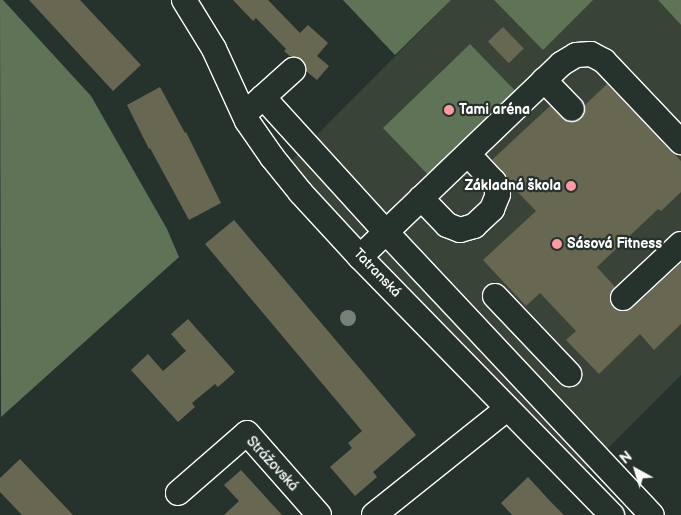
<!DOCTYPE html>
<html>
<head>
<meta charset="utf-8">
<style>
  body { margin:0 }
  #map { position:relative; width:681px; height:515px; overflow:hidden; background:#26332d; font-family:"Balsamiq Sans",sans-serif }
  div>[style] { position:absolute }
  .built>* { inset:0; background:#3a4338 }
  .green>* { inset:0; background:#5f7357; transform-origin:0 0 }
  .building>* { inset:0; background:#686752; transform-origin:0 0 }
  .roads { filter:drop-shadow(1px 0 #fff) drop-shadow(-1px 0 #fff) drop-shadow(0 1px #fff) drop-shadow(0 -1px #fff) }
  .minor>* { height:24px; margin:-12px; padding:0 12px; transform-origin:12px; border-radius:12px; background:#26332d }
  .trees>* { width:16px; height:16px; margin:-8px; border-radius:50%; background:#768177 }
  .dots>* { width:14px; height:14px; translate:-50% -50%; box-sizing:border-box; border:2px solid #26332d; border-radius:50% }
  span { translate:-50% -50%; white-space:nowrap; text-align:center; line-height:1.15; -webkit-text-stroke:4.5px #26332d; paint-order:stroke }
  .poi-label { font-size:14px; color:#fff; font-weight:700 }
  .left { translate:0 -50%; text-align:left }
  .right { translate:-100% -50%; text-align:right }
  .street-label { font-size:14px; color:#fff }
  .north { position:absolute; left:611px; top:445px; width:50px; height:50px; -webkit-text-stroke:4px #26332d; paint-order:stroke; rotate:321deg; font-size:14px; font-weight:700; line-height:20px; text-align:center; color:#fff }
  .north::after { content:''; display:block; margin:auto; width:18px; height:22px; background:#fff; clip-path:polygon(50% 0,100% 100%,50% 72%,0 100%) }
</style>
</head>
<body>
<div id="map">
  <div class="built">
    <div style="clip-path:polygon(451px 0,658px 0,681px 25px,681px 375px,581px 475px,356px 240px,290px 162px)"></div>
  </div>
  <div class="green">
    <div style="clip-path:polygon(0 0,3px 0,91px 96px,167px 229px,179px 257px,1px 417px)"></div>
    <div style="clip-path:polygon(343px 0,451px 0,395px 55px)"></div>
    <div style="clip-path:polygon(494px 0,593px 0,543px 50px)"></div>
    <div style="clip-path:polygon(658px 0,681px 0,681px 25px)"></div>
    <div style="left:470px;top:44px;width:68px;height:121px;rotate:46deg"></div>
  </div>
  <div class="building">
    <div style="clip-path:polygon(29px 0,80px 0,141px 65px,113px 91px)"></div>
    <div style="clip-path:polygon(233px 0,268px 0,300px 33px,308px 25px,328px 43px,317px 56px,329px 66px,317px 80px,306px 71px,303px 60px,291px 57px,284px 51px,286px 49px,256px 18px,253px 21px)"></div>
    <div style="left:503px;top:27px;width:30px;height:21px;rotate:46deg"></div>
    <div style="clip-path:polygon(607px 84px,681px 161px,681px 192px,661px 211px,658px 209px,597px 267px,615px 287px,610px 294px,613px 307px,619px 311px,626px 311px,632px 308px,681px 263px,681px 324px,654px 350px,640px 334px,599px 374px,566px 340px,576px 331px,540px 293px,526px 306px,483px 260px,536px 211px,508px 182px,504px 173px,492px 160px,550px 106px,568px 122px,575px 122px,581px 119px,585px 112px,585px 105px)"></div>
    <div style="clip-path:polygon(160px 87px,185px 133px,186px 132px,221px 203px,189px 220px,150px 148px,149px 149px,127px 105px)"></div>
    <div style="clip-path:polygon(234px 220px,416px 435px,373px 472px,377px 477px,355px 496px,330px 467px,352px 448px,348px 443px,362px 431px,205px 244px)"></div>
    <div style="clip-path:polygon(188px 319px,235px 372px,218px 387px,215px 384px,192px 403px,195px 407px,178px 422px,131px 370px,148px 354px,163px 371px,186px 351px,171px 334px)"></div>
    <div style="clip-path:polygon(20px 459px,54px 495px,73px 515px,22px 515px,0 492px,0 478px)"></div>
    <div style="clip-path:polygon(241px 470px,282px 515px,224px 515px,239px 501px,224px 485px)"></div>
    <div style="clip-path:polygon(528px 477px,550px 501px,564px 515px,512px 515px,501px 503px)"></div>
  </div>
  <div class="roads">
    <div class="minor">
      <div style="left:184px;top:0;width:57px;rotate:58.5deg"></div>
      <div style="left:214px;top:49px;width:79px;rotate:65.4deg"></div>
      <div style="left:247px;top:121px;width:44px;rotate:55.2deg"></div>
      <div style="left:272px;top:157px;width:46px;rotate:51.1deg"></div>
      <div style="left:301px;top:193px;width:87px;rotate:47.3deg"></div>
      <div style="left:360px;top:257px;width:361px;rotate:45.7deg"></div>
      <div style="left:544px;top:80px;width:40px;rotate:46deg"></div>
      <div style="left:263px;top:97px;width:183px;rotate:47.7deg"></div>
      <div style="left:386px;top:232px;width:388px;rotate:46.8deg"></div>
      <div style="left:251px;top:108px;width:57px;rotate:-42.1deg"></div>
      <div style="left:421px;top:198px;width:37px;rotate:46deg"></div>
      <div style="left:447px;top:225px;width:14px;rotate:21deg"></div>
      <div style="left:460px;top:230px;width:15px;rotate:-16deg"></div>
      <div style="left:474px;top:226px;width:25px;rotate:-43deg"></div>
      <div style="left:492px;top:209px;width:16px;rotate:-68deg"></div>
      <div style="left:498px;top:194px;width:13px;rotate:-108deg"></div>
      <div style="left:494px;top:182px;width:38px;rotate:-133deg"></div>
      <div style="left:360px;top:257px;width:279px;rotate:-43.8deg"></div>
      <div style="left:561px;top:64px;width:17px;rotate:-31deg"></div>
      <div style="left:576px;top:55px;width:15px;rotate:-4deg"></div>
      <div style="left:591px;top:54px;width:15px;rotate:28deg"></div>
      <div style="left:604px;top:61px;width:112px;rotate:46.5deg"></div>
      <div style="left:495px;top:296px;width:108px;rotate:46.5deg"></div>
      <div style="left:623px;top:298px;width:79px;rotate:-43deg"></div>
      <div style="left:178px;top:493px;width:91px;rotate:-41deg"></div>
      <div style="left:247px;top:433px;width:109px;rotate:48.7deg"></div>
      <div style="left:374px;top:515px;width:170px;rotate:-38.6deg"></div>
    </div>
  </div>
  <div class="trees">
    <div style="left:348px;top:318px"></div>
  </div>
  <div class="dots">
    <div style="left:449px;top:110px;background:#ff9aa2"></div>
    <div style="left:571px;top:186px;background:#ff9aa2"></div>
    <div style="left:557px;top:244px;background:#ff9aa2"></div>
  </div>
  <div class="poi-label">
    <span class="left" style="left:459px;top:110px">Tami aréna</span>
    <span class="right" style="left:561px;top:186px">Základná škola</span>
    <span class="left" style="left:567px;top:244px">Sásová Fitness</span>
  </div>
  <div class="street-label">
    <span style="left:377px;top:273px;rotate:46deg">Tatranská</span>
    <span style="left:272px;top:464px;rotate:47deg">Strážovská</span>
  </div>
  <div class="north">N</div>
</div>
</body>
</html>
